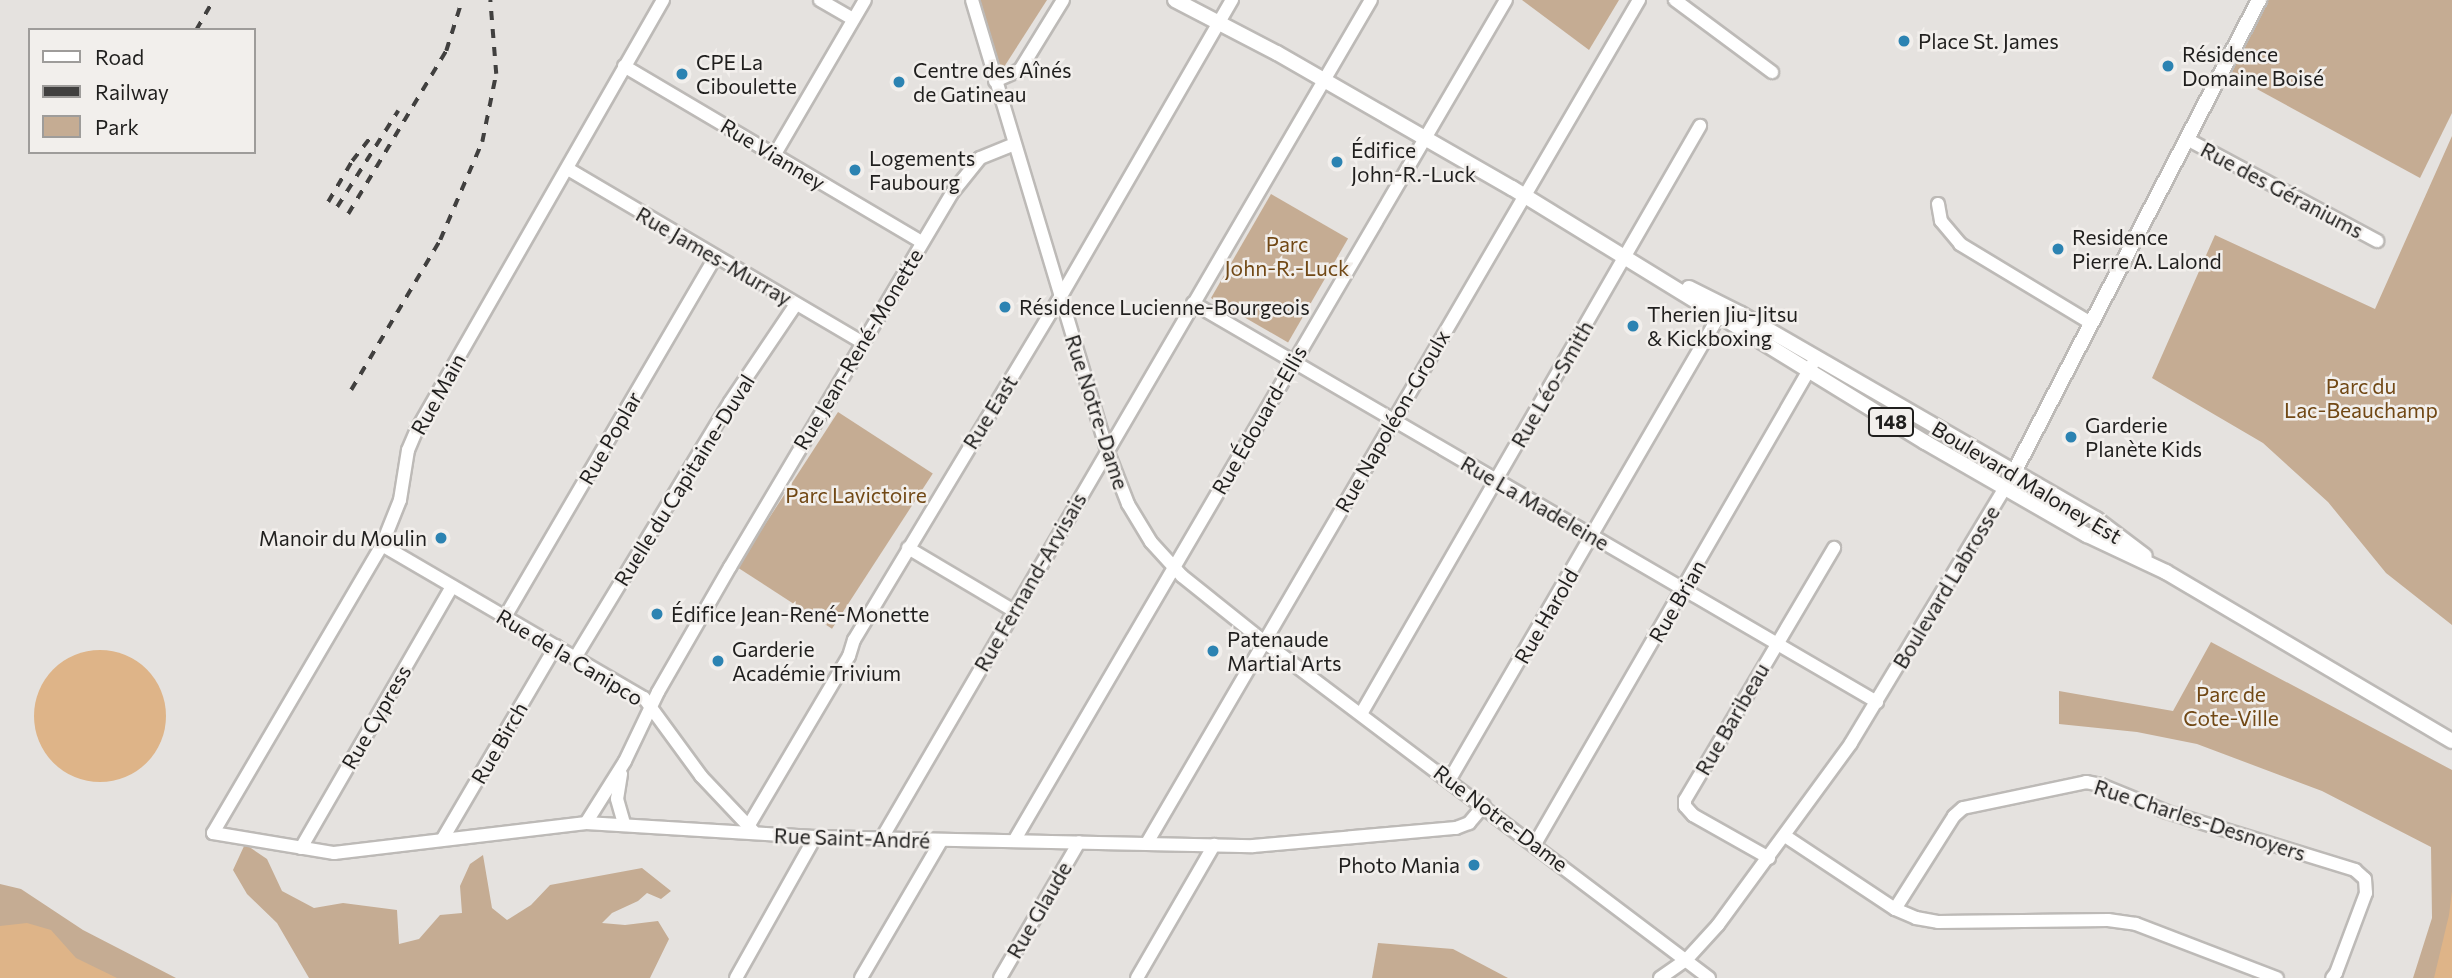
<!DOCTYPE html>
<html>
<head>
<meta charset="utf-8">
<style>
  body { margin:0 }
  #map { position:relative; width:2452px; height:978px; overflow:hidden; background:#e5e2df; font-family:Commissioner,sans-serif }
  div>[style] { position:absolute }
  .green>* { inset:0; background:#c5ac93; transform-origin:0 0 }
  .water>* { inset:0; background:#deb488 }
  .round { border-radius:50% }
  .roads { filter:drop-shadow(2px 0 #bdbab7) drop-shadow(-2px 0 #bdbab7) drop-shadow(0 2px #bdbab7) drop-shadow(0 -2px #bdbab7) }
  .minor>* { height:12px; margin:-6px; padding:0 6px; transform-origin:6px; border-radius:6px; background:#fff }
  .major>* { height:14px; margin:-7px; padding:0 7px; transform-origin:7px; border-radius:7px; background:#fff }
  .rail>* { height:3.5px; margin-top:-1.75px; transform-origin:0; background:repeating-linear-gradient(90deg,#41403f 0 9px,transparent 0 18px) }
  .dots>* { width:19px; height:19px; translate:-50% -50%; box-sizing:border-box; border:4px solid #f2efec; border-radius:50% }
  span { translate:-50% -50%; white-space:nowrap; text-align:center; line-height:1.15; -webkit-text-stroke:5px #f2efec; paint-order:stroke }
  .shield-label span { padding:2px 5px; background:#f2efec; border:2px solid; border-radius:5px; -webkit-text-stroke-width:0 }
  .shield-label { font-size:19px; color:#201f1e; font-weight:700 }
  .poi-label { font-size:21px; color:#201f1e }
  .left { translate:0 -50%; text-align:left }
  .right { translate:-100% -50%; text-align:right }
  .street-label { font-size:21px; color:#201f1e }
  .park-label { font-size:21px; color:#714815 }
  .legend { position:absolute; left:28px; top:28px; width:228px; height:126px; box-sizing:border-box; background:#f2efec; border:2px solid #9e9c9a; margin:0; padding:9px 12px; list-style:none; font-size:21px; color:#201f1e }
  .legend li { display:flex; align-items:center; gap:14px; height:35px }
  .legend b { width:35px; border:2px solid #9e9c9a }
</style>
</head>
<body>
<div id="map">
  <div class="green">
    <div style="clip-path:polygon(972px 0,1047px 0,995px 81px)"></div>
    <div style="clip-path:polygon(1522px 0,1619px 0,1589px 50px)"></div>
    <div style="clip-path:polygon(2259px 0,2452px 0,2452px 113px,2420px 178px,2222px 70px)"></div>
    <div style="clip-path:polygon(2452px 136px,2452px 625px,2386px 573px,2328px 502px,2263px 443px,2152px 378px,2215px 235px,2375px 309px)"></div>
    <div style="left:1271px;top:194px;width:89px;height:120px;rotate:30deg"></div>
    <div style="left:838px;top:412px;width:113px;height:185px;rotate:33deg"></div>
    <div style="clip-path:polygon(2211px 642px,2452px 770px,2452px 978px,2413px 978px,2432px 918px,2431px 847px,2322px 791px,2197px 744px,2137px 732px,2059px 724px,2059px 691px,2173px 711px)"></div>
    <div style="clip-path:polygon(245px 844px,267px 859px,282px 891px,314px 908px,343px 903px,397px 910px,399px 944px,419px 939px,440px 915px,462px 913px,460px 886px,470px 864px,483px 855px,492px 908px,507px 920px,531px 905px,550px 885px,642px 868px,671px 891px,661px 899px,647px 893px,638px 901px,612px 913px,602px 923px,625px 925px,658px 921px,669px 939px,650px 978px,309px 978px,277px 923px,247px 894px,233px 870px)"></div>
    <div style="clip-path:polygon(0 884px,21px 889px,83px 930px,176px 978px,95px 978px,0 932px)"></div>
    <div style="clip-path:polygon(1378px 943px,1453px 949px,1508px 978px,1372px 978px)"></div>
  </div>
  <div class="water">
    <div class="round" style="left:34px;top:650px;width:132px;height:132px"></div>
    <div style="clip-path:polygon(2452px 891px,2452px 978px,2434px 978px,2449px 915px)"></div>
    <div style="clip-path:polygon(27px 923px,51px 930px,76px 958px,117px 978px,0 978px,0 926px)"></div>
  </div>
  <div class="roads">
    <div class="minor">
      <div style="left:663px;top:0;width:495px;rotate:119.8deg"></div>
      <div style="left:417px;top:429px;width:23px;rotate:113deg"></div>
      <div style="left:408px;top:450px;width:51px;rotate:99.1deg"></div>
      <div style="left:400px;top:500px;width:48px;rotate:111.8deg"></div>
      <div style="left:382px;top:545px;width:334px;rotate:120.4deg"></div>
      <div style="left:213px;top:833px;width:123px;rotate:9.4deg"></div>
      <div style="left:334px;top:853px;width:254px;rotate:-6.8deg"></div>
      <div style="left:586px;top:823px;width:229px;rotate:3.5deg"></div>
      <div style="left:815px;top:837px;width:438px;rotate:1.2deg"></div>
      <div style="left:1253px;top:846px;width:204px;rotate:-5.1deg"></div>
      <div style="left:1456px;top:828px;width:14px;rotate:-21deg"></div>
      <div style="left:1469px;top:823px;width:23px;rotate:-50deg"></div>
      <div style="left:820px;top:0;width:38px;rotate:30deg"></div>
      <div style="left:972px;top:0;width:470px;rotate:73.3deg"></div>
      <div style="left:1107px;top:450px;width:58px;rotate:68.7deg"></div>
      <div style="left:1128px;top:504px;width:44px;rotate:58.8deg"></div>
      <div style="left:1151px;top:542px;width:46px;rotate:47.6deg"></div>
      <div style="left:1182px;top:576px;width:104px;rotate:38.7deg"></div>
      <div style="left:1263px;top:641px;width:559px;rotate:37.07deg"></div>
      <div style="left:1675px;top:0;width:121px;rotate:36.6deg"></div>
      <div style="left:624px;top:66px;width:346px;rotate:30.6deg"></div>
      <div style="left:995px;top:81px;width:27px;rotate:-24deg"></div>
      <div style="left:1020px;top:70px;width:82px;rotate:-58.4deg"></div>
      <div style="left:2187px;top:139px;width:216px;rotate:28.2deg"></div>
      <div style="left:775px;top:154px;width:178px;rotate:-59.7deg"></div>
      <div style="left:568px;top:169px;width:341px;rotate:30.5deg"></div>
      <div style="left:1938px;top:204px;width:17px;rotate:80deg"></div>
      <div style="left:1941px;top:221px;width:30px;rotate:50deg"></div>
      <div style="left:1960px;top:244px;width:153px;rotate:31.1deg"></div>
      <div style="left:1193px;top:303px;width:792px;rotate:30.26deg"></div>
      <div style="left:382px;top:545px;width:303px;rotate:30.3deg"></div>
      <div style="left:644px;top:698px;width:97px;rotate:53.8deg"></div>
      <div style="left:701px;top:776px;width:76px;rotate:46.6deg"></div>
      <div style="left:908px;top:548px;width:123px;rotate:30.7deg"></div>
      <div style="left:505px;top:617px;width:416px;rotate:-59.7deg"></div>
      <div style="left:575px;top:658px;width:299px;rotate:-58.8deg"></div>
      <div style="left:730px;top:402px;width:118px;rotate:-56deg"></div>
      <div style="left:1361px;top:714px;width:679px;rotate:-60.04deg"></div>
      <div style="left:621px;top:774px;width:25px;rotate:99deg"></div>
      <div style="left:617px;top:799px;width:26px;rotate:74deg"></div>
      <div style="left:1450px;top:779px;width:544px;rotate:-59.85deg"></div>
      <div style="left:586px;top:823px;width:73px;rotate:-57.8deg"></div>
      <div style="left:625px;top:761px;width:76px;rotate:-64.4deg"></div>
      <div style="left:658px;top:692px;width:144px;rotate:-60.1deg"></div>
      <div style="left:730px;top:567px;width:435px;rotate:-59.3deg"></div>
      <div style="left:952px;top:193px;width:45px;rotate:-51.3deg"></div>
      <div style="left:980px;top:158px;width:35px;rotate:-22deg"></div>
      <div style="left:749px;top:825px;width:196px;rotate:-59.4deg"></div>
      <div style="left:849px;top:656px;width:17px;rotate:-73deg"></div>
      <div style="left:854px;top:640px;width:401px;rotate:-59deg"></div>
      <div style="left:1061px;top:296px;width:342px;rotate:-60deg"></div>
      <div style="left:1785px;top:836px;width:132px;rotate:33.6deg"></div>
      <div style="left:1895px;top:909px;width:23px;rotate:23deg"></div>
      <div style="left:1916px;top:918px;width:22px;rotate:10deg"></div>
      <div style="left:1938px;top:922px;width:170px;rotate:-0.7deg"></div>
      <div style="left:2108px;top:920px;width:28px;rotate:8deg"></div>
      <div style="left:2136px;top:924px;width:151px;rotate:21deg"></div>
      <div style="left:882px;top:838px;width:970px;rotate:-59.74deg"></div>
      <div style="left:442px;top:840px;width:225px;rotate:-59.6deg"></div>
      <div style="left:1014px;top:841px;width:974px;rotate:-59.67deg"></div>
      <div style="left:1147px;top:843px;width:976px;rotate:-59.73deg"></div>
      <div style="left:1535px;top:844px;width:561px;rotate:-59.96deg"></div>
      <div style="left:301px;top:848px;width:302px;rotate:-60deg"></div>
      <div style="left:1769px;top:858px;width:87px;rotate:-150.5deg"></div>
      <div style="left:1693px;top:815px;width:12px;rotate:-132deg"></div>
      <div style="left:1685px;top:806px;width:6px;rotate:-90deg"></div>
      <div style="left:1685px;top:800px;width:293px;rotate:-59.4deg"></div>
      <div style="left:1895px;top:909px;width:110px;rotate:-57.6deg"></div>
      <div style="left:1954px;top:816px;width:12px;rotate:-42deg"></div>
      <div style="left:1963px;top:808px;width:126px;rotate:-11.9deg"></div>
      <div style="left:2086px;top:782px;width:15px;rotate:11deg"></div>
      <div style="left:2101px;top:785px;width:71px;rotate:22.2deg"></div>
      <div style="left:2167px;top:812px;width:197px;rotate:17.1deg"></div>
      <div style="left:2355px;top:870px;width:13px;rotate:42deg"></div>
      <div style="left:2365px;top:879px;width:14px;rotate:86deg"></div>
      <div style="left:2366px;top:893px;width:85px;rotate:110.6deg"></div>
      <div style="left:2336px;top:973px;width:6px;rotate:129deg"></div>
      <div style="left:736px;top:978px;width:162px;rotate:-60.7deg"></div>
      <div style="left:861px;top:978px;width:159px;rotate:-59.7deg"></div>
      <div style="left:1000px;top:978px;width:157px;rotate:-59.8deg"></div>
      <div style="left:1137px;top:978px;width:154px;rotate:-59.9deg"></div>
      <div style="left:1660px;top:978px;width:33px;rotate:-35deg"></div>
      <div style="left:1687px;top:959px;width:46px;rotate:-47.6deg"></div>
      <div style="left:1718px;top:925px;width:225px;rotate:-53.8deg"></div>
      <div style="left:1851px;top:743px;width:298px;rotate:-58.9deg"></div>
    </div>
    <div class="major">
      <div style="left:1175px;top:0;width:115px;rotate:27.5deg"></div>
      <div style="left:1277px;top:53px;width:271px;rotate:29.9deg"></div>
      <div style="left:1512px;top:188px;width:485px;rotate:31.6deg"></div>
      <div style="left:1925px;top:442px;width:187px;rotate:29.9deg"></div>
      <div style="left:2087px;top:535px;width:87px;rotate:25.1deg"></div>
      <div style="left:2166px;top:572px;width:332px;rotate:30.6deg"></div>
      <div style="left:1689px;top:288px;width:58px;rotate:26.6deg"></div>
      <div style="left:1741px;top:314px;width:410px;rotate:30deg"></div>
      <div style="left:2096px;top:519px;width:61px;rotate:37.1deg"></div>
      <div style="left:2011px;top:478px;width:539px;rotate:-62.58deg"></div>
    </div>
  </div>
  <div class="rail">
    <div style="left:196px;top:30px;width:34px;rotate:-60deg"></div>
    <div style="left:328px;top:202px;width:48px;rotate:-59.7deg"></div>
    <div style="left:352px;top:161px;width:29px;rotate:-52deg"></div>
    <div style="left:337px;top:207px;width:114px;rotate:-57.6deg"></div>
    <div style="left:348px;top:214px;width:190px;rotate:-59deg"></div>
    <div style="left:446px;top:51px;width:53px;rotate:-72.6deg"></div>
    <div style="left:351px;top:390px;width:174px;rotate:-59.3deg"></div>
    <div style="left:440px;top:240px;width:107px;rotate:-66.8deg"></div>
    <div style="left:482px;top:142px;width:69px;rotate:-78.4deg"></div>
    <div style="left:496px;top:74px;width:74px;rotate:-94.6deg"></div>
  </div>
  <div class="dots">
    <div style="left:1904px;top:41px;background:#2c83b2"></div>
    <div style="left:2168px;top:66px;background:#2c83b2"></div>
    <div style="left:682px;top:74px;background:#2c83b2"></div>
    <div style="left:899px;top:82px;background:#2c83b2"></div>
    <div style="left:1337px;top:162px;background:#2c83b2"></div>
    <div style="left:855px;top:170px;background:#2c83b2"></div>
    <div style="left:2058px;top:249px;background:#2c83b2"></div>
    <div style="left:1005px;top:307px;background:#2c83b2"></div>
    <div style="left:1633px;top:326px;background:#2c83b2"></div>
    <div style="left:2071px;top:437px;background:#2c83b2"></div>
    <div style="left:441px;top:538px;background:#2c83b2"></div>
    <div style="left:657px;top:614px;background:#2c83b2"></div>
    <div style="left:1213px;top:651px;background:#2c83b2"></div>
    <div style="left:718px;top:661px;background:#2c83b2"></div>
    <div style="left:1474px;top:865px;background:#2c83b2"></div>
  </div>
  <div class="shield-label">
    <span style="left:1891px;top:422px">148</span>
  </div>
  <div class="poi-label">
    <span class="left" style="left:1918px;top:41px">Place St. James</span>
    <span class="left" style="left:2182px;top:66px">Résidence<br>Domaine Boisé</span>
    <span class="left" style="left:696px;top:74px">CPE La<br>Ciboulette</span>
    <span class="left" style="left:913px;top:82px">Centre des Aînés<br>de Gatineau</span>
    <span class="left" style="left:1351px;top:162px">Édifice<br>John-R.-Luck</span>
    <span class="left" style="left:869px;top:170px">Logements<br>Faubourg</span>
    <span class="left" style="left:2072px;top:249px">Residence<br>Pierre A. Lalond</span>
    <span class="left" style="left:1019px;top:307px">Résidence Lucienne-Bourgeois</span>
    <span class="left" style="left:1647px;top:326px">Therien Jiu-Jitsu<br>&amp; Kickboxing</span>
    <span class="left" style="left:2085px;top:437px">Garderie<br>Planète Kids</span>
    <span class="right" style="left:427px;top:538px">Manoir du Moulin</span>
    <span class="left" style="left:671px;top:614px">Édifice Jean-René-Monette</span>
    <span class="left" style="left:1227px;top:651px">Patenaude<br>Martial Arts</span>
    <span class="left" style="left:732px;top:661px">Garderie<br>Académie Trivium</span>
    <span class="right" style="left:1460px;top:865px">Photo Mania</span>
  </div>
  <div class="street-label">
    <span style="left:773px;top:154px;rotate:31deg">Rue Vianney</span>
    <span style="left:2282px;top:190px;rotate:28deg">Rue des Géraniums</span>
    <span style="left:714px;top:256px;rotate:30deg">Rue James-Murray</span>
    <span style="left:858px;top:349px;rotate:-59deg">Rue Jean-René-Monette</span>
    <span style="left:1552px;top:384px;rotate:-60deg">Rue Léo-Smith</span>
    <span style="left:438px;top:394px;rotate:-61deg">Rue Main</span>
    <span style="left:990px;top:412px;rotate:-58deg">Rue East</span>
    <span style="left:1097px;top:412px;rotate:72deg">Rue Notre-Dame</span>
    <span style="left:1259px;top:420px;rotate:-60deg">Rue Édouard-Ellis</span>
    <span style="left:1392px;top:421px;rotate:-60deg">Rue Napoléon-Groulx</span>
    <span style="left:610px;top:438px;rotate:-60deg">Rue Poplar</span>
    <span style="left:684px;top:480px;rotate:-58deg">Ruelle du Capitaine-Duval</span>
    <span style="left:2027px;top:482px;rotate:31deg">Boulevard Maloney Est</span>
    <span style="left:1535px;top:503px;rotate:30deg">Rue La Madeleine</span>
    <span style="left:1030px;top:582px;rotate:-60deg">Rue Fernand-Arvisais</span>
    <span style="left:1946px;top:587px;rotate:-59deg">Boulevard Labrosse</span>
    <span style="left:1677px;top:601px;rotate:-60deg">Rue Brian</span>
    <span style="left:1546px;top:616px;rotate:-60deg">Rue Harold</span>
    <span style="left:570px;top:657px;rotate:31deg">Rue de la Canipco</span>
    <span style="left:376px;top:717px;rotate:-60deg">Rue Cypress</span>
    <span style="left:1732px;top:719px;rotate:-60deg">Rue Baribeau</span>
    <span style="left:499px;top:743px;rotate:-60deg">Rue Birch</span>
    <span style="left:1501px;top:818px;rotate:37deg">Rue Notre-Dame</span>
    <span style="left:2200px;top:820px;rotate:18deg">Rue Charles-Desnoyers</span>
    <span style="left:852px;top:838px;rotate:2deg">Rue Saint-André</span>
    <span style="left:1039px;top:910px;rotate:-60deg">Rue Glaude</span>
  </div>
  <div class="park-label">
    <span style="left:1287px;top:256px">Parc<br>John-R.-Luck</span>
    <span style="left:2361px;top:398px">Parc du<br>Lac-Beauchamp</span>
    <span style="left:856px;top:495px">Parc Lavictoire</span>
    <span style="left:2231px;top:706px">Parc de<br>Cote-Ville</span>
  </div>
  <ul class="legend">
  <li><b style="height:9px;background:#fff"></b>Road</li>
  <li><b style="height:9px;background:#41403f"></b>Railway</li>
  <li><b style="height:19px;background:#c5ac93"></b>Park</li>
  </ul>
</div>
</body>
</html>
